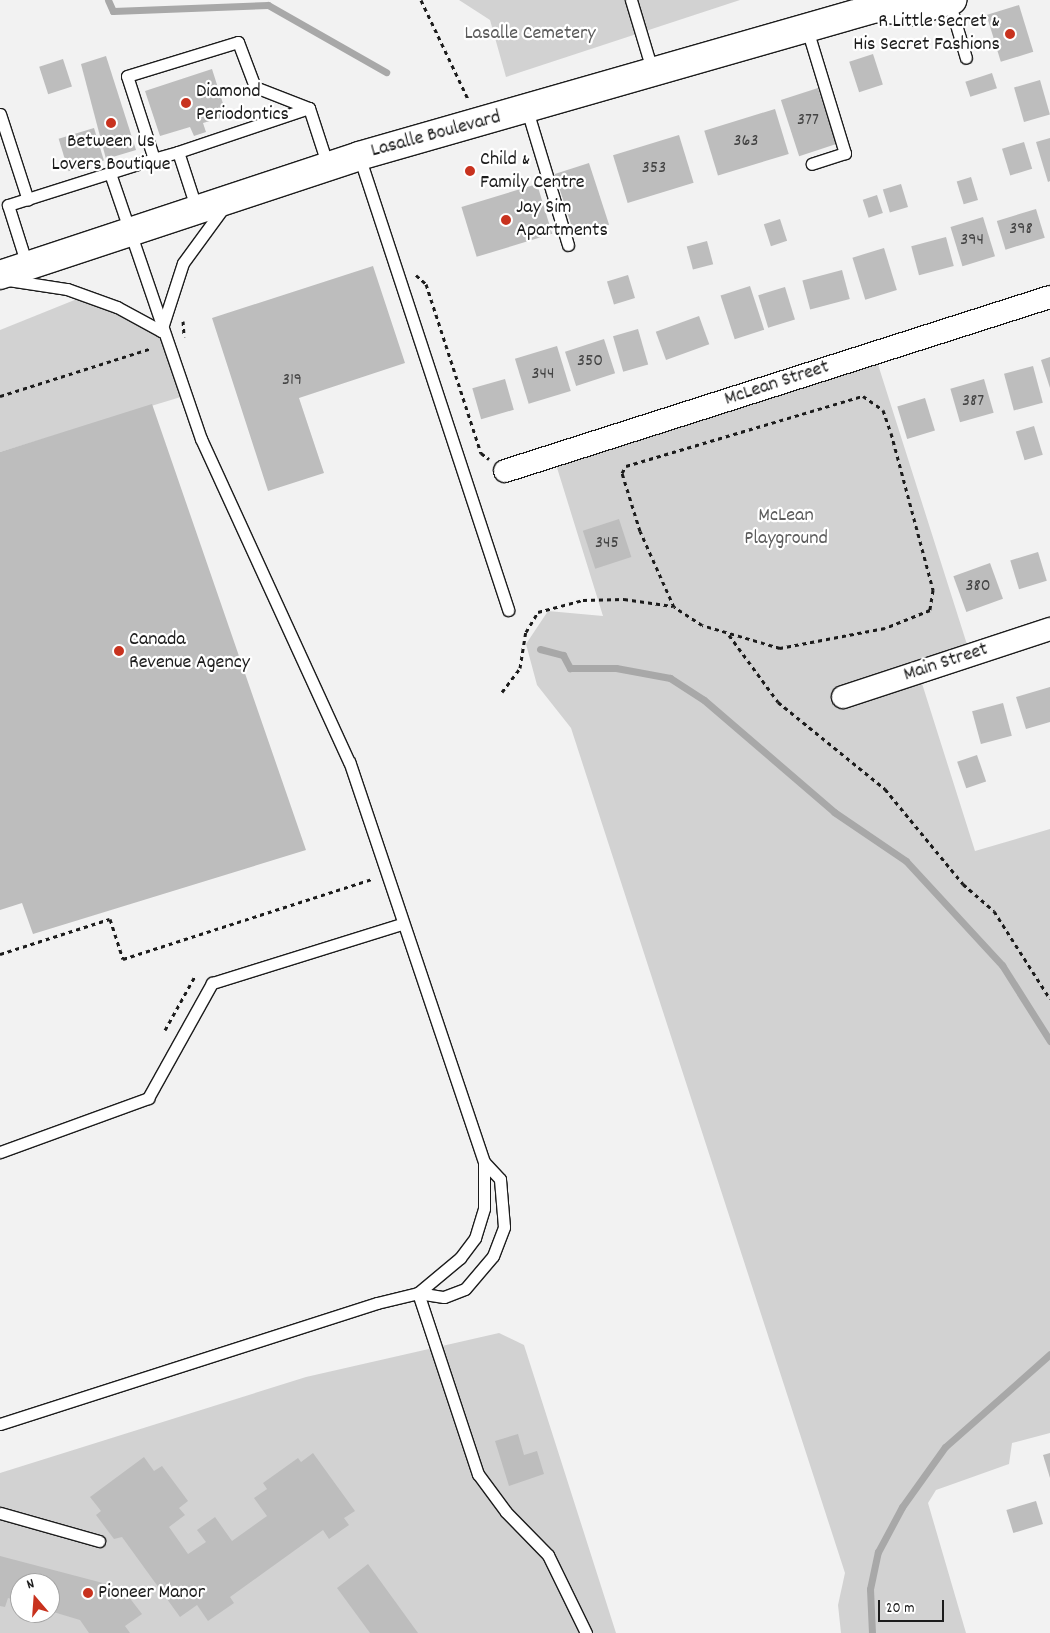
<!DOCTYPE html>
<html>
<head>
<meta charset="utf-8">
<style>
  body { margin:0 }
  #map { position:relative; width:1050px; height:1633px; overflow:hidden; background:#f2f2f2; font-family:Dekko,sans-serif }
  div>[style] { position:absolute }
  .green>* { inset:0; background:#d2d2d2 }
  .stream>* { height:7px; margin:-3.5px; padding:0 3.5px; transform-origin:3.5px; border-radius:3.5px; background:#a8a8a8 }
  .building>* { inset:0; background:#bdbdbd; transform-origin:0 0 }
  .path>* { height:3px; margin-top:-1.5px; transform-origin:0; background:repeating-linear-gradient(90deg,#1c1c1c 0 4px,transparent 0 8px) }
  .roads { filter:drop-shadow(1px 0 #1c1c1c) drop-shadow(-1px 0 #1c1c1c) drop-shadow(0 1px #1c1c1c) drop-shadow(0 -1px #1c1c1c) }
  .lane>* { height:11px; margin:-5.5px; padding:0 5.5px; transform-origin:5.5px; border-radius:5.5px; background:#fff }
  .street>* { height:22px; margin:-11px; padding:0 11px; transform-origin:11px; border-radius:11px; background:#fff }
  .secondary>* { height:28px; margin:-14px; padding:0 14px; transform-origin:14px; border-radius:14px; background:#fff }
  .dots>* { width:14px; height:14px; translate:-50% -50%; box-sizing:border-box; border:2px solid #fff; border-radius:50% }
  span { translate:-50% -50%; white-space:nowrap; text-align:center; line-height:1.15; -webkit-text-stroke:4.5px #fff; paint-order:stroke }
  .number-label { font-size:18px; color:#444 }
  .number-label span { -webkit-text-stroke-width:0 }
  .poi-label { font-size:20px; color:#1c1c1c }
  .right { translate:-100% -50%; text-align:right }
  .left { translate:0 -50%; text-align:left }
  .park-label { font-size:20px; color:#5c5c5c }
  .street-label { font-size:20px; color:#1c1c1c }
  .north { position:absolute; left:10px; top:1573px; width:50px; height:50px; box-sizing:border-box; background:#fff; border:1px solid #a4a4a4; border-radius:50%; rotate:342deg; font-size:14px; font-weight:700; line-height:20px; text-align:center; color:#1c1c1c }
  .north::after { content:''; display:block; margin:auto; width:18px; height:22px; background:#c8321e; clip-path:polygon(50% 0,100% 100%,50% 72%,0 100%) }
  .scale { position:absolute; left:878px; top:1600px; width:66px; height:22px; box-sizing:border-box; border:2px solid #1c1c1c; border-top:0; padding-left:6px; font-size:15px; line-height:18px; white-space:nowrap; color:#1c1c1c; -webkit-text-stroke:4px #fff; paint-order:stroke }
</style>
</head>
<body>
<div id="map">
  <div class="green">
    <div style="clip-path:polygon(459px 0,740px 0,506px 77px,490px 20px)"></div>
    <div style="clip-path:polygon(82px 297px,161px 331px,184px 396px,0 452px,0 330px)"></div>
    <div style="clip-path:polygon(875px 355px,971px 657px,919px 674px,975px 851px,1050px 829px,1050px 1433px,1012px 1443px,1009px 1464px,936px 1490px,928px 1503px,966px 1633px,841px 1633px,838px 1605px,845px 1573px,571px 728px,537px 685px,526px 644px,548px 611px,603px 616px,554px 458px)"></div>
    <div style="clip-path:polygon(evenodd,499px 1333px,524px 1345px,616px 1633px,0 1633px,0 1473px,306px 1377px,499px 1333px,20px 1583px,50px 1583px,50px 1613px,20px 1613px,20px 1583px)"></div>
  </div>
  <div class="stream">
    <div style="left:108px;top:0;width:12px;rotate:66deg"></div>
    <div style="left:113px;top:11px;width:155px;rotate:-2.2deg"></div>
    <div style="left:268px;top:5px;width:136px;rotate:29.6deg"></div>
    <div style="left:540px;top:649px;width:24px;rotate:15deg"></div>
    <div style="left:563px;top:655px;width:15px;rotate:62deg"></div>
    <div style="left:570px;top:668px;width:46px"></div>
    <div style="left:616px;top:668px;width:55px;rotate:10.5deg"></div>
    <div style="left:670px;top:678px;width:40px;rotate:32.9deg"></div>
    <div style="left:704px;top:700px;width:172px;rotate:40.7deg"></div>
    <div style="left:834px;top:812px;width:87px;rotate:34.2deg"></div>
    <div style="left:906px;top:861px;width:142px;rotate:47.3deg"></div>
    <div style="left:1002px;top:965px;width:90px;rotate:57.7deg"></div>
    <div style="left:872px;top:1633px;width:44px;rotate:-92.6deg"></div>
    <div style="left:870px;top:1589px;width:38px;rotate:-78deg"></div>
    <div style="left:878px;top:1552px;width:51px;rotate:-61.9deg"></div>
    <div style="left:902px;top:1507px;width:74px;rotate:-54.4deg"></div>
    <div style="left:945px;top:1447px;width:140px;rotate:-41.5deg"></div>
  </div>
  <div class="building">
    <div style="left:1019px;top:5px;width:49px;height:34px;rotate:73deg"></div>
    <div style="left:873px;top:54px;width:32px;height:25px;rotate:72deg"></div>
    <div style="clip-path:polygon(106px 56px,136px 150px,106px 159px,81px 64px)"></div>
    <div style="left:63px;top:59px;width:29px;height:25px;rotate:72deg"></div>
    <div style="clip-path:polygon(212px 69px,227px 116px,203px 123px,206px 132px,194px 136px,190px 127px,160px 136px,145px 91px)"></div>
    <div style="left:992px;top:73px;width:16px;height:28px;rotate:72deg"></div>
    <div style="left:1040px;top:80px;width:36px;height:27px;rotate:74deg"></div>
    <div style="left:818px;top:88px;width:59px;height:39px;rotate:72deg"></div>
    <div style="left:775px;top:109px;width:47px;height:74px;rotate:73deg"></div>
    <div style="left:94px;top:128px;width:34px;height:37px;rotate:73deg"></div>
    <div style="left:679px;top:135px;width:50px;height:69px;rotate:73deg"></div>
    <div style="clip-path:polygon(1050px 138px,1050px 181px,1048px 182px,1036px 142px)"></div>
    <div style="left:1024px;top:142px;width:28px;height:23px;rotate:73deg"></div>
    <div style="left:589px;top:163px;width:65px;height:36px;rotate:72deg"></div>
    <div style="left:971px;top:177px;width:24px;height:15px;rotate:73deg"></div>
    <div style="left:537px;top:184px;width:52px;height:79px;rotate:73deg"></div>
    <div style="left:901px;top:184px;width:24px;height:19px;rotate:73deg"></div>
    <div style="left:877px;top:195px;width:19px;height:15px;rotate:72deg"></div>
    <div style="left:1036px;top:209px;width:30px;height:41px;rotate:73deg"></div>
    <div style="left:983px;top:217px;width:41px;height:34px;rotate:73deg"></div>
    <div style="left:780px;top:219px;width:23px;height:17px;rotate:72deg"></div>
    <div style="left:946px;top:237px;width:30px;height:36px;rotate:75deg"></div>
    <div style="left:707px;top:241px;width:24px;height:21px;rotate:75deg"></div>
    <div style="left:884px;top:248px;width:44px;height:33px;rotate:73deg"></div>
    <div style="clip-path:polygon(373px 266px,405px 363px,299px 398px,324px 473px,268px 491px,212px 318px)"></div>
    <div style="left:842px;top:270px;width:30px;height:41px;rotate:75deg"></div>
    <div style="left:628px;top:275px;width:24px;height:22px;rotate:73deg"></div>
    <div style="left:750px;top:286px;width:46px;height:31px;rotate:72deg"></div>
    <div style="left:785px;top:287px;width:34px;height:28px;rotate:73deg"></div>
    <div style="left:699px;top:316px;width:30px;height:46px;rotate:70deg"></div>
    <div style="left:638px;top:329px;width:37px;height:26px;rotate:74deg"></div>
    <div style="left:604px;top:339px;width:36px;height:41px;rotate:72deg"></div>
    <div style="left:557px;top:346px;width:47px;height:44px;rotate:73deg"></div>
    <div style="clip-path:polygon(1050px 357px,1050px 388px,1041px 360px)"></div>
    <div style="left:1033px;top:366px;width:38px;height:30px;rotate:75deg"></div>
    <div style="left:505px;top:379px;width:32px;height:34px;rotate:74deg"></div>
    <div style="left:984px;top:379px;width:35px;height:35px;rotate:74deg"></div>
    <div style="left:925px;top:398px;width:34px;height:29px;rotate:73deg"></div>
    <div style="clip-path:polygon(152px 404px,306px 850px,33px 934px,22px 903px,0 910px,0 452px)"></div>
    <div style="left:1034px;top:426px;width:30px;height:19px;rotate:73deg"></div>
    <div style="left:619px;top:519px;width:40px;height:38px;rotate:72deg"></div>
    <div style="left:1038px;top:552px;width:30px;height:29px;rotate:73deg"></div>
    <div style="left:990px;top:563px;width:38px;height:39px;rotate:70deg"></div>
    <div style="clip-path:polygon(1050px 687px,1050px 722px,1026px 729px,1016px 697px)"></div>
    <div style="left:1003px;top:703px;width:34px;height:32px;rotate:75deg"></div>
    <div style="left:977px;top:755px;width:28px;height:21px;rotate:71deg"></div>
    <div style="clip-path:polygon(518px 1434px,524px 1455px,537px 1451px,544px 1474px,509px 1486px,495px 1441px)"></div>
    <div style="clip-path:polygon(313px 1453px,355px 1511px,344px 1518px,349px 1525px,329px 1539px,323px 1530px,230px 1597px,234px 1603px,208px 1621px,197px 1605px,180px 1617px,122px 1537px,114px 1539px,96px 1515px,101px 1511px,90px 1497px,144px 1457px,154px 1471px,162px 1466px,188px 1501px,179px 1508px,185px 1515px,169px 1527px,188px 1554px,206px 1542px,197px 1530px,215px 1517px,232px 1541px,267px 1516px,254px 1498px,267px 1489px,263px 1483px,298px 1458px,301px 1462px)"></div>
    <div style="clip-path:polygon(1050px 1453px,1050px 1478px,1043px 1455px)"></div>
    <div style="left:1036px;top:1501px;width:24px;height:31px;rotate:73deg"></div>
    <div style="clip-path:polygon(0 1556px,122px 1588px,142px 1614px,125px 1626px,130px 1633px,89px 1633px,80px 1620px,50px 1611px,50px 1583px,20px 1583px,20px 1602px,8px 1598px,5px 1607px,0 1606px)"></div>
    <div style="clip-path:polygon(368px 1564px,418px 1633px,370px 1633px,337px 1588px)"></div>
  </div>
  <div class="path">
    <div style="left:421px;top:0;width:110px;rotate:64.6deg"></div>
    <div style="left:416px;top:275px;width:13px;rotate:42deg"></div>
    <div style="left:426px;top:284px;width:178px;rotate:72deg"></div>
    <div style="left:481px;top:453px;width:10px;rotate:37deg"></div>
    <div style="left:183px;top:321px;width:16px;rotate:86deg"></div>
    <div style="left:0;top:396px;width:159px;rotate:-17.5deg"></div>
    <div style="left:863px;top:396px;width:24px;rotate:35deg"></div>
    <div style="left:883px;top:410px;width:24px;rotate:71deg"></div>
    <div style="left:891px;top:433px;width:163px;rotate:75deg"></div>
    <div style="left:933px;top:590px;width:20px;rotate:99deg"></div>
    <div style="left:930px;top:610px;width:48px;rotate:158.2deg"></div>
    <div style="left:885px;top:628px;width:107px;rotate:169.2deg"></div>
    <div style="left:780px;top:648px;width:81px;rotate:-163.6deg"></div>
    <div style="left:702px;top:625px;width:33px;rotate:-147deg"></div>
    <div style="left:674px;top:607px;width:83px;rotate:-114.1deg"></div>
    <div style="left:640px;top:531px;width:61px;rotate:-107.2deg"></div>
    <div style="left:622px;top:473px;width:8px;rotate:-60deg"></div>
    <div style="left:626px;top:466px;width:247px;rotate:-16.5deg"></div>
    <div style="left:729px;top:635px;width:83px;rotate:53.8deg"></div>
    <div style="left:778px;top:702px;width:138px;rotate:39.1deg"></div>
    <div style="left:885px;top:789px;width:123px;rotate:50.6deg"></div>
    <div style="left:963px;top:884px;width:41px;rotate:41.1deg"></div>
    <div style="left:994px;top:911px;width:104px;rotate:57.5deg"></div>
    <div style="left:502px;top:692px;width:30px;rotate:-53deg"></div>
    <div style="left:520px;top:668px;width:36px;rotate:-81deg"></div>
    <div style="left:526px;top:632px;width:23px;rotate:-59deg"></div>
    <div style="left:538px;top:612px;width:47px;rotate:-14.9deg"></div>
    <div style="left:583px;top:600px;width:41px;rotate:-1.4deg"></div>
    <div style="left:624px;top:599px;width:49px;rotate:8.1deg"></div>
    <div style="left:0;top:954px;width:115px;rotate:-17.7deg"></div>
    <div style="left:110px;top:919px;width:42px;rotate:72deg"></div>
    <div style="left:123px;top:959px;width:262px;rotate:-17.8deg"></div>
    <div style="left:165px;top:1030px;width:62px;rotate:-60.9deg"></div>
  </div>
  <div class="roads">
    <div class="lane">
      <div style="left:631px;top:0;width:76px;rotate:73.2deg"></div>
      <div style="left:949px;top:1px;width:59px;rotate:73.4deg"></div>
      <div style="left:807px;top:29px;width:130px;rotate:73deg"></div>
      <div style="left:845px;top:153px;width:35px;rotate:162deg"></div>
      <div style="left:527px;top:110px;width:141px;rotate:73.1deg"></div>
      <div style="left:0;top:114px;width:90px;rotate:72deg"></div>
      <div style="left:178px;top:152px;width:138px;rotate:-18.6deg"></div>
      <div style="left:359px;top:156px;width:478px;rotate:71.8deg"></div>
      <div style="left:197px;top:210px;width:61px;rotate:-108.1deg"></div>
      <div style="left:178px;top:152px;width:25px;rotate:164deg"></div>
      <div style="left:154px;top:159px;width:87px;rotate:-108deg"></div>
      <div style="left:127px;top:76px;width:116px;rotate:-17deg"></div>
      <div style="left:238px;top:42px;width:48px;rotate:69.3deg"></div>
      <div style="left:255px;top:87px;width:58px;rotate:21.3deg"></div>
      <div style="left:309px;top:108px;width:61px;rotate:71.9deg"></div>
      <div style="left:27px;top:265px;width:63px;rotate:-107.6deg"></div>
      <div style="left:8px;top:205px;width:153px;rotate:-17.5deg"></div>
      <div style="left:8px;top:280px;width:60px;rotate:8.7deg"></div>
      <div style="left:67px;top:289px;width:53px;rotate:19.8deg"></div>
      <div style="left:117px;top:307px;width:50px;rotate:28.6deg"></div>
      <div style="left:161px;top:331px;width:71px;rotate:-72.1deg"></div>
      <div style="left:183px;top:263px;width:69px;rotate:-53.8deg"></div>
      <div style="left:0;top:1152px;width:158px;rotate:-20deg"></div>
      <div style="left:148px;top:1098px;width:132px;rotate:-60.9deg"></div>
      <div style="left:212px;top:983px;width:198px;rotate:-17.3deg"></div>
      <div style="left:418px;top:1293px;width:191px;rotate:71.7deg"></div>
      <div style="left:478px;top:1474px;width:47px;rotate:53.6deg"></div>
      <div style="left:506px;top:1512px;width:60px;rotate:45.7deg"></div>
      <div style="left:548px;top:1555px;width:87px;rotate:64deg"></div>
      <div style="left:418px;top:1293px;width:55px;rotate:-39.8deg"></div>
      <div style="left:460px;top:1258px;width:25px;rotate:-53deg"></div>
      <div style="left:475px;top:1238px;width:31px;rotate:-73deg"></div>
      <div style="left:484px;top:1208px;width:46px;rotate:-90deg"></div>
      <div style="left:0;top:1424px;width:396px;rotate:-17.8deg"></div>
      <div style="left:377px;top:1303px;width:42px;rotate:-13.7deg"></div>
      <div style="left:418px;top:1293px;width:26px;rotate:9deg"></div>
      <div style="left:444px;top:1297px;width:22px;rotate:-21deg"></div>
      <div style="left:465px;top:1289px;width:43px;rotate:-49.7deg"></div>
      <div style="left:493px;top:1256px;width:31px;rotate:-69deg"></div>
      <div style="left:504px;top:1227px;width:48px;rotate:-94.8deg"></div>
      <div style="left:500px;top:1179px;width:23px;rotate:-133deg"></div>
      <div style="left:484px;top:1162px;width:422px;rotate:-108.6deg"></div>
      <div style="left:349px;top:762px;width:355px;rotate:-114.6deg"></div>
      <div style="left:201px;top:439px;width:281px;rotate:-108.9deg"></div>
      <div style="left:0;top:1513px;width:103px;rotate:15.8deg"></div>
    </div>
    <div class="street">
      <div style="left:505px;top:471px;width:572px;rotate:-17.71deg"></div>
      <div style="left:843px;top:697px;width:218px;rotate:-18.2deg"></div>
    </div>
    <div class="secondary">
      <div style="left:0;top:275px;width:378px;rotate:-18.3deg"></div>
      <div style="left:359px;top:156px;width:538px;rotate:-15.97deg"></div>
      <div style="left:876px;top:8px;width:37px;rotate:5deg"></div>
      <div style="left:913px;top:11px;width:41px;rotate:-15.8deg"></div>
    </div>
  </div>
  <div class="dots">
    <div style="left:1010px;top:34px;background:#c8321e"></div>
    <div style="left:186px;top:103px;background:#c8321e"></div>
    <div style="left:111px;top:123px;background:#c8321e"></div>
    <div style="left:470px;top:171px;background:#c8321e"></div>
    <div style="left:506px;top:220px;background:#c8321e"></div>
    <div style="left:119px;top:651px;background:#c8321e"></div>
    <div style="left:88px;top:1593px;background:#c8321e"></div>
  </div>
  <div class="number-label">
    <span style="left:808px;top:121px">377</span>
    <span style="left:746px;top:142px">363</span>
    <span style="left:654px;top:169px">353</span>
    <span style="left:1021px;top:230px">398</span>
    <span style="left:972px;top:241px">394</span>
    <span style="left:590px;top:362px">350</span>
    <span style="left:543px;top:375px">344</span>
    <span style="left:292px;top:381px">319</span>
    <span style="left:973px;top:402px">387</span>
    <span style="left:607px;top:544px">345</span>
    <span style="left:978px;top:587px">380</span>
  </div>
  <div class="poi-label">
    <span class="right" style="left:1000px;top:34px">R Little Secret &amp;<br>His Secret Fashions</span>
    <span class="left" style="left:196px;top:104px">Diamond<br>Periodontics</span>
    <span style="left:111px;top:154px">Between Us<br>Lovers Boutique</span>
    <span class="left" style="left:480px;top:172px">Child &amp;<br>Family Centre</span>
    <span class="left" style="left:516px;top:220px">Jay Sim<br>Apartments</span>
    <span class="left" style="left:129px;top:652px">Canada<br>Revenue Agency</span>
    <span class="left" style="left:98px;top:1593px">Pioneer Manor</span>
  </div>
  <div class="park-label">
    <span style="left:530px;top:34px">Lasalle Cemetery</span>
    <span style="left:786px;top:528px">McLean<br>Playground</span>
  </div>
  <div class="street-label">
    <span style="left:436px;top:135px;rotate:-15deg">Lasalle Boulevard</span>
    <span style="left:777px;top:384px;rotate:-18deg">McLean Street</span>
    <span style="left:946px;top:663px;rotate:-18deg">Main Street</span>
  </div>
  <div class="north">N</div>
  <div class="scale">20 m</div>
</div>
</body>
</html>
